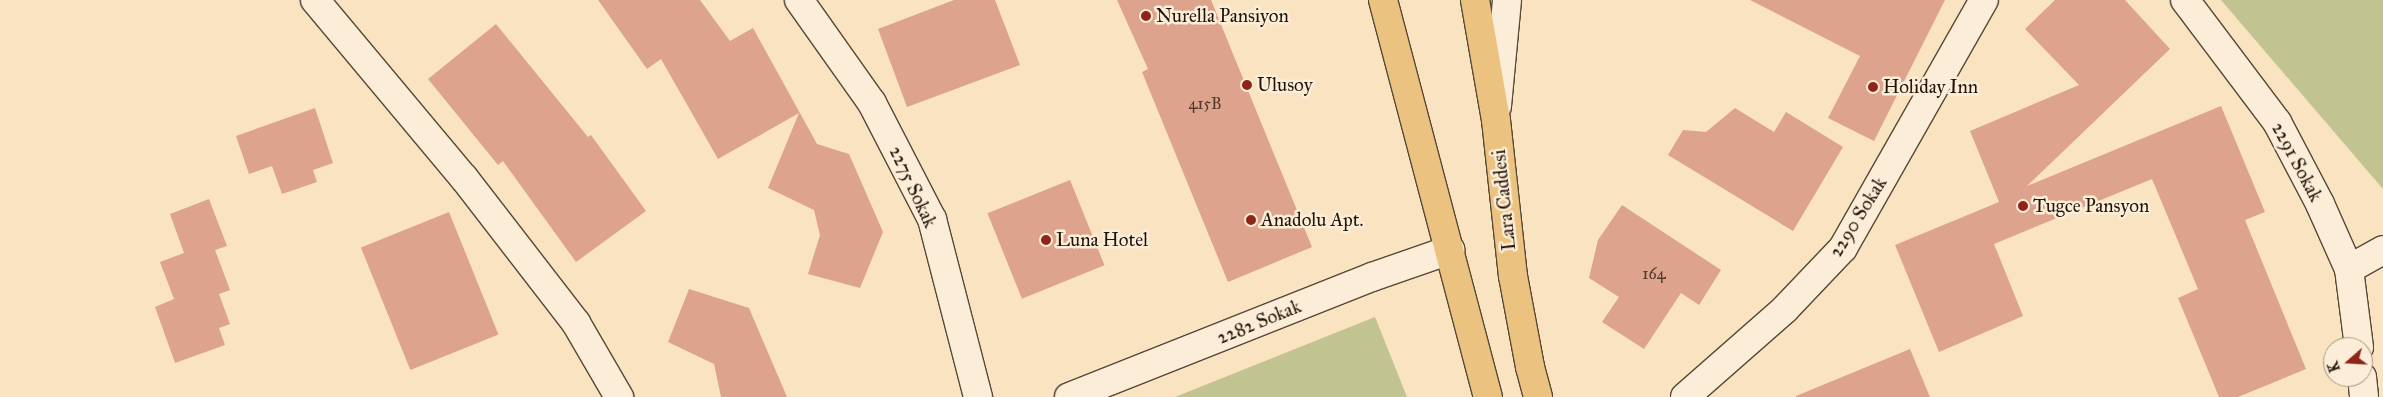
<!DOCTYPE html>
<html>
<head>
<meta charset="utf-8">
<style>
  body { margin:0 }
  #map { position:relative; width:2383px; height:397px; overflow:hidden; background:#f9e3c1; font-family:"IM FELL Great Primer",serif }
  div>[style] { position:absolute }
  .green>* { inset:0; background:#c1c390 }
  .building>* { inset:0; background:#dea38d; transform-origin:0 0 }
  .roads { filter:drop-shadow(1px 0 #564836) drop-shadow(-1px 0 #564836) drop-shadow(0 1px #564836) drop-shadow(0 -1px #564836) }
  .minor>* { height:28px; margin:-14px; padding:0 14px; transform-origin:14px; border-radius:14px; background:#fbedd7 }
  .major>* { height:28px; margin:-14px; padding:0 14px; transform-origin:14px; border-radius:14px; background:#ecc280 }
  .dots>* { width:14px; height:14px; translate:-50% -50%; box-sizing:border-box; border:2px solid #fbedd7; border-radius:50% }
  span { translate:-50% -50%; white-space:nowrap; text-align:center; line-height:1.15; -webkit-text-stroke:5px #fbedd7; paint-order:stroke }
  .number-label { font-size:16px; color:#503829 }
  .number-label span { -webkit-text-stroke-width:0 }
  .poi-label { font-size:19px; color:#201408 }
  .left { translate:0 -50%; text-align:left }
  .street-label { font-size:19px; color:#201408 }
  .north { position:absolute; left:2323px; top:337px; width:50px; height:50px; box-sizing:border-box; background:#fbedd7; border:1px solid #a39684; border-radius:50%; rotate:251deg; font-size:14px; font-weight:700; line-height:20px; text-align:center; color:#201408 }
  .north::after { content:''; display:block; margin:auto; width:18px; height:22px; background:#8f2418; clip-path:polygon(50% 0,100% 100%,50% 72%,0 100%) }
</style>
</head>
<body>
<div id="map">
  <div class="green">
    <div style="clip-path:polygon(2221px 0,2383px 0,2383px 189px)"></div>
    <div style="clip-path:polygon(1375px 317px,1407px 397px,1175px 397px)"></div>
  </div>
  <div class="building">
    <div style="clip-path:polygon(598px 0,700px 0,730px 41px,753px 28px,817px 144px,849px 154px,883px 232px,860px 288px,808px 274px,820px 235px,814px 210px,768px 188px,799px 113px,718px 159px,661px 59px,647px 69px)"></div>
    <div style="clip-path:polygon(954px 0,995px 0,1020px 65px,907px 107px,878px 29px)"></div>
    <div style="clip-path:polygon(1117px 0,1211px 0,1312px 247px,1228px 282px,1142px 72px,1148px 69px)"></div>
    <div style="clip-path:polygon(1750px 0,1945px 0,1874px 141px,1828px 118px,1860px 56px)"></div>
    <div style="clip-path:polygon(2055px 0,2125px 0,2170px 49px,2027px 186px,2221px 106px,2265px 212px,2245px 220px,2306px 369px,2238px 397px,2219px 397px,2178px 298px,2198px 289px,2152px 179px,1994px 244px,2023px 316px,1939px 352px,1895px 245px,1999px 202px,1970px 131px,2079px 85px,2025px 29px)"></div>
    <div style="clip-path:polygon(496px 24px,588px 137px,591px 135px,646px 211px,576px 262px,503px 161px,498px 165px,428px 79px)"></div>
    <div style="clip-path:polygon(315px 108px,333px 163px,313px 170px,317px 182px,282px 194px,272px 166px,249px 174px,236px 136px)"></div>
    <div style="clip-path:polygon(1735px 108px,1774px 132px,1786px 112px,1843px 147px,1793px 231px,1668px 155px,1683px 130px,1706px 132px)"></div>
    <div style="left:1070px;top:180px;width:92px;height:89px;rotate:68deg"></div>
    <div style="clip-path:polygon(209px 199px,227px 246px,215px 250px,230px 290px,219px 294px,230px 324px,219px 328px,225px 345px,175px 363px,155px 307px,174px 299px,160px 262px,184px 253px,170px 214px)"></div>
    <div style="clip-path:polygon(1622px 205px,1721px 270px,1699px 305px,1681px 293px,1644px 349px,1602px 322px,1619px 297px,1589px 278px,1598px 240px)"></div>
    <div style="left:449px;top:212px;width:132px;height:95px;rotate:68deg"></div>
    <div style="clip-path:polygon(689px 289px,749px 308px,787px 397px,721px 397px,714px 364px,668px 342px)"></div>
    <div style="clip-path:polygon(1910px 349px,1930px 397px,1796px 397px,1796px 396px)"></div>
  </div>
  <div class="roads">
    <div class="minor">
      <div style="left:315px;top:0;width:232px;rotate:50.1deg"></div>
      <div style="left:464px;top:178px;width:183px;rotate:52.3deg"></div>
      <div style="left:576px;top:323px;width:86px;rotate:59.8deg"></div>
      <div style="left:799px;top:0;width:126px;rotate:54.7deg"></div>
      <div style="left:872px;top:103px;width:131px;rotate:62.7deg"></div>
      <div style="left:932px;top:219px;width:184px;rotate:75.5deg"></div>
      <div style="left:2185px;top:0;width:153px;rotate:53deg"></div>
      <div style="left:2277px;top:122px;width:93px;rotate:62.3deg"></div>
      <div style="left:2320px;top:204px;width:71px;rotate:66deg"></div>
      <div style="left:2349px;top:269px;width:79px;rotate:82.7deg"></div>
      <div style="left:1497px;top:106px;width:106px;rotate:-84.6deg"></div>
      <div style="left:2349px;top:269px;width:39px;rotate:-29deg"></div>
      <div style="left:2362px;top:377px;width:20px;rotate:84deg"></div>
      <div style="left:1069px;top:397px;width:326px;rotate:-21.6deg"></div>
      <div style="left:1372px;top:277px;width:83px;rotate:-19.1deg"></div>
      <div style="left:1685px;top:397px;width:133px;rotate:-41.3deg"></div>
      <div style="left:1785px;top:309px;width:84px;rotate:-46.4deg"></div>
      <div style="left:1843px;top:248px;width:285px;rotate:-60.4deg"></div>
    </div>
    <div class="major">
      <div style="left:1383px;top:0;width:411px;rotate:75.2deg"></div>
      <div style="left:1475px;top:0;width:122px;rotate:80.1deg"></div>
      <div style="left:1496px;top:120px;width:157px;rotate:83.8deg"></div>
      <div style="left:1513px;top:276px;width:93px;rotate:79.4deg"></div>
      <div style="left:1530px;top:367px;width:31px;rotate:75deg"></div>
    </div>
  </div>
  <div class="dots">
    <div style="left:1146px;top:16px;background:#8f2418"></div>
    <div style="left:1247px;top:85px;background:#8f2418"></div>
    <div style="left:1873px;top:87px;background:#8f2418"></div>
    <div style="left:2023px;top:206px;background:#8f2418"></div>
    <div style="left:1251px;top:220px;background:#8f2418"></div>
    <div style="left:1046px;top:240px;background:#8f2418"></div>
  </div>
  <div class="number-label">
    <span style="left:1205px;top:104px">415B</span>
    <span style="left:1654px;top:274px">164</span>
  </div>
  <div class="poi-label">
    <span class="left" style="left:1156px;top:16px">Nurella Pansiyon</span>
    <span class="left" style="left:1257px;top:85px">Ulusoy</span>
    <span class="left" style="left:1883px;top:87px">Holiday Inn</span>
    <span class="left" style="left:2033px;top:206px">Tugce Pansyon</span>
    <span class="left" style="left:1261px;top:220px">Anadolu Apt.</span>
    <span class="left" style="left:1056px;top:240px">Luna Hotel</span>
  </div>
  <div class="street-label">
    <span style="left:2297px;top:162px;rotate:62deg">2291 Sokak</span>
    <span style="left:913px;top:187px;rotate:65deg">2275 Sokak</span>
    <span style="left:1504px;top:200px;rotate:-96deg">Lara Caddesi</span>
    <span style="left:1858px;top:217px;rotate:-58deg">2290 Sokak</span>
    <span style="left:1259px;top:322px;rotate:-22deg">2282 Sokak</span>
  </div>
  <div class="north">K</div>
</div>
</body>
</html>
